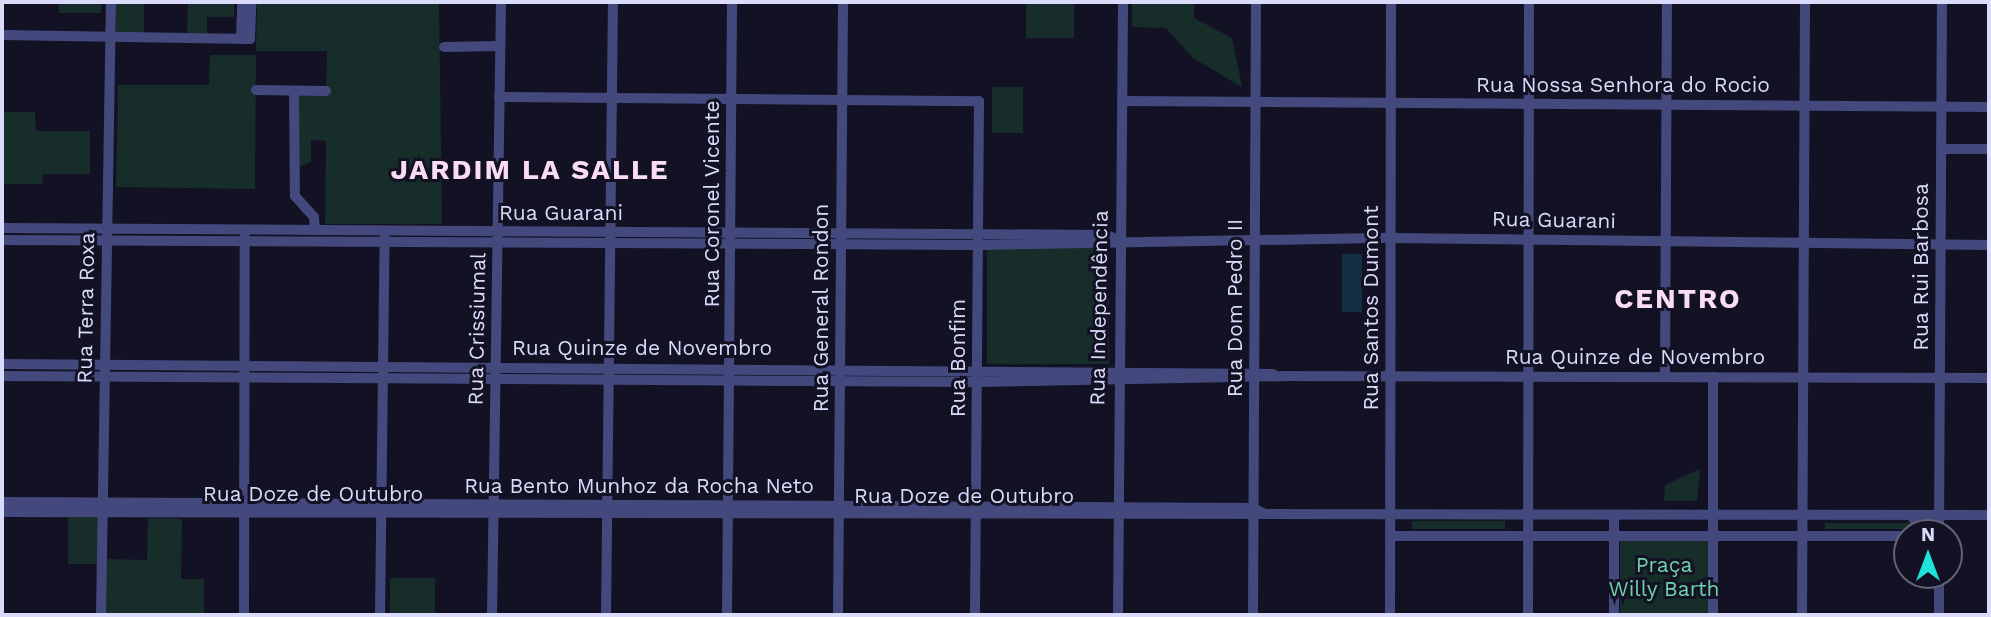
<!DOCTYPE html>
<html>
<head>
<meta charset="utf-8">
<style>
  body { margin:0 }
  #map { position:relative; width:1991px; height:617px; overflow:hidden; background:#131224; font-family:"Work Sans",sans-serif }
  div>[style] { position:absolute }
  .green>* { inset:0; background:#162d29; transform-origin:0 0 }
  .water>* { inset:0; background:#152d45; transform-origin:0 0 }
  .minor>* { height:10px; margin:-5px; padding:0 5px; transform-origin:5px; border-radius:5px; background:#43497d }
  span { translate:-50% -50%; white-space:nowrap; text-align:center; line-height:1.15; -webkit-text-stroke:6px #131224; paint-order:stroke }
  .street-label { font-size:21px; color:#dadbfa }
  .park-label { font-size:21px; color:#6fd1ab }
  .district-label { font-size:28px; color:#fadcf3; font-weight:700; letter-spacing:2px }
  .frame { position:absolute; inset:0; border:4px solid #dadbfa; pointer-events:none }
  .north { position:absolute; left:1893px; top:519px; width:70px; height:70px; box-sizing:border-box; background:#131224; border:2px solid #63627a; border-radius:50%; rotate:0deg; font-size:19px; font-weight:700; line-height:28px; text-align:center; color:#dadbfa }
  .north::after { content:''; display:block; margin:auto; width:24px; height:32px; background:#1fe1d9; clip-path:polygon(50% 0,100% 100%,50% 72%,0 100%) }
</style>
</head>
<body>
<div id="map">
  <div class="green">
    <div style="left:59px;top:2px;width:42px;height:11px"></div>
    <div style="left:116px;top:2px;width:28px;height:31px"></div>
    <div style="clip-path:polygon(188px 2px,234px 2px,234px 17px,207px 17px,207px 33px,187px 33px)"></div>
    <div style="clip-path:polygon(257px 2px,439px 2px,442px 224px,325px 224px,326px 141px,311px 140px,311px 162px,299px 167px,298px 95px,326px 95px,327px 51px,256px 51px)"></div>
    <div style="left:1026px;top:2px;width:48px;height:36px"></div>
    <div style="clip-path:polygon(1132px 2px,1194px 2px,1194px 18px,1232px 38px,1242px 87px,1193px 58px,1166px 28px,1132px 27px)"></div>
    <div style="clip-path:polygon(210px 55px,256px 55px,255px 189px,116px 187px,118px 85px,209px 85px)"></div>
    <div style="left:992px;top:87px;width:31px;height:46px"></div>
    <div style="clip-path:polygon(2px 112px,35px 112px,36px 131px,90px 131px,90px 174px,43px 174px,42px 184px,2px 184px)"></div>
    <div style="left:987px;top:248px;width:122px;height:116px"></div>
    <div style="clip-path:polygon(1700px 469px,1697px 501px,1664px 501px,1665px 485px)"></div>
    <div style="left:68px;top:515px;width:31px;height:49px"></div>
    <div style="clip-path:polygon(148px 518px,182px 519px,181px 579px,204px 579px,204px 615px,105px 615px,106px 559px,147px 560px)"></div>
    <div style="left:1412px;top:521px;width:93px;height:8px"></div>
    <div style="left:1825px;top:523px;width:88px;height:6px"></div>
    <div style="left:1620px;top:540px;width:88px;height:75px"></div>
    <div style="left:390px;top:578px;width:45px;height:37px"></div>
  </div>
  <div class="water">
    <div style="left:1342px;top:254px;width:20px;height:58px"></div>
  </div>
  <div class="minor">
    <div style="left:2px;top:35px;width:248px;rotate:0.9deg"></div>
    <div style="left:250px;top:39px;width:37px;rotate:-88deg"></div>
    <div style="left:241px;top:39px;width:37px;rotate:-88deg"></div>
    <div style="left:444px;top:47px;width:56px;rotate:-1deg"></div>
    <div style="left:256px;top:90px;width:70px;rotate:0.8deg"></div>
    <div style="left:294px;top:91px;width:105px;rotate:89.5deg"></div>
    <div style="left:295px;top:196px;width:28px;rotate:48deg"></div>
    <div style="left:314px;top:217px;width:13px;rotate:86deg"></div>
    <div style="left:499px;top:97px;width:480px;rotate:0.5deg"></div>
    <div style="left:979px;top:101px;width:514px;rotate:90.45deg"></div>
    <div style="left:1122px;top:101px;width:867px;rotate:0.4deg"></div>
    <div style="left:1941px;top:149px;width:48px"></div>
    <div style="left:2px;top:228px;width:1104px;rotate:0.36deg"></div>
    <div style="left:1106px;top:235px;width:14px;rotate:21deg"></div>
    <div style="left:2px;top:240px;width:976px;rotate:0.29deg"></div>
    <div style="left:978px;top:245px;width:413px;rotate:-1deg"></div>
    <div style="left:1391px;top:238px;width:598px;rotate:0.67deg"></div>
    <div style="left:2px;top:364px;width:1271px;rotate:0.45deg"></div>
    <div style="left:2px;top:376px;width:975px;rotate:0.35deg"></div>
    <div style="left:977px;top:382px;width:305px;rotate:-1.1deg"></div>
    <div style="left:1282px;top:376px;width:707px;rotate:0.16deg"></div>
    <div style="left:1665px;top:376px;width:374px;rotate:-89.7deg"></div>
    <div style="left:1713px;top:377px;width:238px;rotate:90deg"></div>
    <div style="left:2px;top:502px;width:1251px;rotate:0.27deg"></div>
    <div style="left:1253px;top:508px;width:11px;rotate:27deg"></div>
    <div style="left:2px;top:512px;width:1987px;rotate:0.09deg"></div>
    <div style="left:1614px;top:515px;width:100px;rotate:90deg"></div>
    <div style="left:1911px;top:515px;width:14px;rotate:56deg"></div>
    <div style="left:1919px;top:527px;width:7px;rotate:117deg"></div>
    <div style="left:1939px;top:533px;width:531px;rotate:-89.68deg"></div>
    <div style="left:1390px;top:536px;width:517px"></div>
    <div style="left:101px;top:615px;width:613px;rotate:-89.07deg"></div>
    <div style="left:244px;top:615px;width:382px;rotate:-89.9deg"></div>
    <div style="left:380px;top:615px;width:382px;rotate:-89.3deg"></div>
    <div style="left:492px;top:615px;width:613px;rotate:-89.16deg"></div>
    <div style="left:606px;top:615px;width:613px;rotate:-89.35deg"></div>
    <div style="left:727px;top:615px;width:613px;rotate:-89.53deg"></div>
    <div style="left:838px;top:615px;width:613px;rotate:-89.53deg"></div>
    <div style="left:1118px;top:615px;width:613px;rotate:-89.53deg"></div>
    <div style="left:1253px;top:615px;width:613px;rotate:-89.72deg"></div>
    <div style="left:1390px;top:615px;width:613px;rotate:-89.91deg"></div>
    <div style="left:1528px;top:615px;width:613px;rotate:-89.91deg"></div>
    <div style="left:1802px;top:615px;width:613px;rotate:-89.72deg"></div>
    <div style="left:1939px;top:615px;width:40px;rotate:-90deg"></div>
  </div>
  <div class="street-label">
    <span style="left:1623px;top:85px">Rua Nossa Senhora do Rocio</span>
    <span style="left:712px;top:204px;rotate:-90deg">Rua Coronel Vicente</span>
    <span style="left:561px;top:213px">Rua Guarani</span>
    <span style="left:1554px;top:220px;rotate:1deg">Rua Guarani</span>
    <span style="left:1921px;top:267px;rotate:-90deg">Rua Rui Barbosa</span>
    <span style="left:86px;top:308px;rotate:-89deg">Rua Terra Roxa</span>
    <span style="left:821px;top:308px;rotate:-90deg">Rua General Rondon</span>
    <span style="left:1099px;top:308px;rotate:-89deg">Rua Independência</span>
    <span style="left:1235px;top:308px;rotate:-90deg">Rua Dom Pedro II</span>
    <span style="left:1371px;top:308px;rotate:-90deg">Rua Santos Dumont</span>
    <span style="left:477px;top:329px;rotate:-89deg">Rua Crissiumal</span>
    <span style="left:642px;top:348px">Rua Quinze de Novembro</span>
    <span style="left:1635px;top:357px">Rua Quinze de Novembro</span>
    <span style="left:958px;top:358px;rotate:-90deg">Rua Bonfim</span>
    <span style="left:639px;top:486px">Rua Bento Munhoz da Rocha Neto</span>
    <span style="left:313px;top:494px">Rua Doze de Outubro</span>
    <span style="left:964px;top:496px">Rua Doze de Outubro</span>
  </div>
  <div class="park-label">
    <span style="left:1664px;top:577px">Praça<br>Willy Barth</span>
  </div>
  <div class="district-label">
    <span style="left:530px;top:170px">JARDIM LA SALLE</span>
    <span style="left:1678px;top:299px">CENTRO</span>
  </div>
  <div class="frame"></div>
  <div class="north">N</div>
</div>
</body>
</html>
